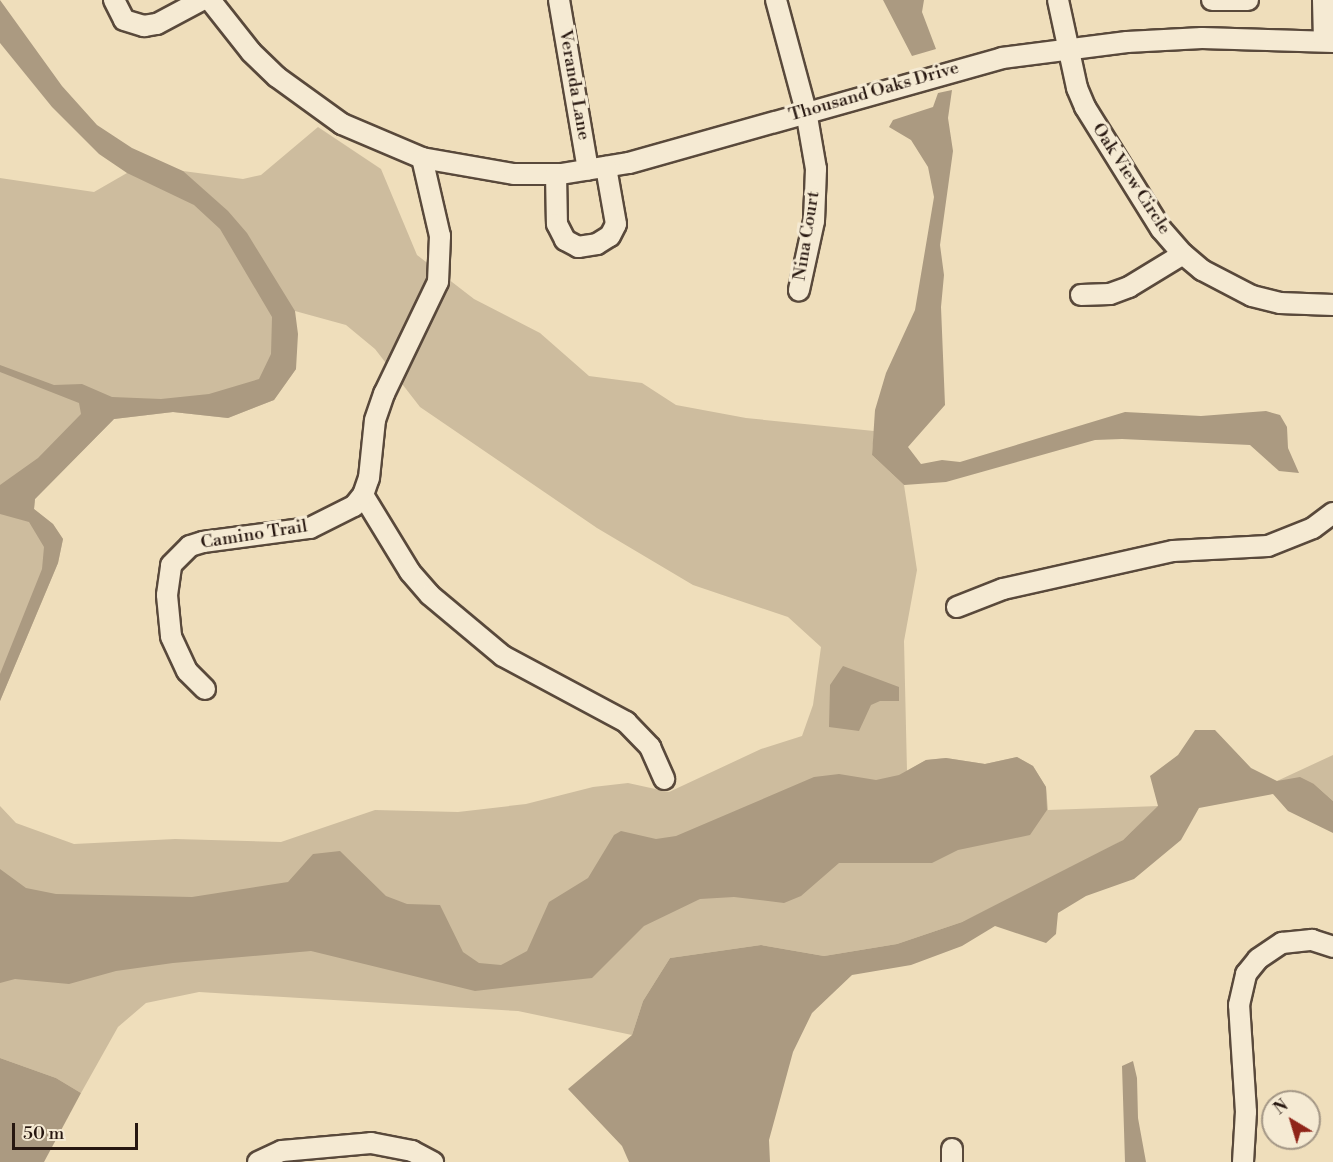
<!DOCTYPE html>
<html>
<head>
<meta charset="utf-8">
<style>
  body { margin:0 }
  #map { position:relative; width:1333px; height:1162px; overflow:hidden; background:#efdebb; font-family:"Libre Bodoni",serif }
  div>[style] { position:absolute }
  .green>* { inset:0; background:#cdbc9e }
  .water>* { inset:0; background:#ab9a81 }
  .roads { filter:drop-shadow(2px 0 #59493b) drop-shadow(-2px 0 #59493b) drop-shadow(0 2px #59493b) drop-shadow(0 -2px #59493b) }
  .minor>* { height:20px; margin:-10px; padding:0 10px; transform-origin:10px; border-radius:10px; background:#f5ead3 }
  span { translate:-50% -50%; white-space:nowrap; text-align:center; line-height:1.15; -webkit-text-stroke:6px #f5ead3; paint-order:stroke }
  .street-label { font-size:18px; color:#271710 }
  .north { position:absolute; left:1261px; top:1090px; width:60px; height:60px; box-sizing:border-box; background:#f5ead3; border:2px solid #a39685; border-radius:50%; rotate:322deg; font-size:16px; font-weight:700; line-height:24px; text-align:center; color:#271710 }
  .north::after { content:''; display:block; margin:auto; width:21px; height:27px; background:#8f2418; clip-path:polygon(50% 0,100% 100%,50% 72%,0 100%) }
  .scale { position:absolute; left:12px; top:1123px; width:126px; height:27px; box-sizing:border-box; border:3px solid #271710; border-top:0; padding-left:8px; font-size:18px; line-height:21px; white-space:nowrap; color:#271710; -webkit-text-stroke:4px #f5ead3; paint-order:stroke }
</style>
</head>
<body>
<div id="map">
  <div class="green">
    <div style="clip-path:polygon(318px 127px,381px 169px,417px 255px,474px 299px,540px 333px,589px 376px,642px 383px,676px 405px,746px 418px,874px 431px,872px 455px,904px 485px,917px 570px,904px 641px,907px 771px,926px 760px,946px 758px,985px 764px,1017px 757px,1033px 766px,1046px 787px,1048px 810px,1159px 806px,1123px 840px,1092px 858px,962px 922px,897px 944px,824px 956px,761px 945px,670px 958px,643px 1001px,632px 1035px,518px 1011px,199px 992px,146px 1003px,118px 1027px,81px 1093px,56px 1078px,0 1058px,0 806px,16px 823px,74px 844px,175px 839px,281px 842px,375px 810px,458px 812px,526px 804px,593px 787px,628px 783px,669px 792px,761px 749px,802px 736px,813px 705px,821px 647px,788px 617px,693px 585px,597px 528px,420px 407px,375px 349px,346px 325px,295px 311px,296px 369px,274px 400px,228px 418px,173px 412px,114px 419px,35px 499px,34px 509px,53px 524px,63px 539px,58px 563px,0 701px,0 178px,94px 192px,127px 173px,183px 171px,243px 179px,261px 175px)"></div>
    <div style="clip-path:polygon(1333px 755px,1333px 801px,1314px 784px,1277px 781px)"></div>
  </div>
  <div class="water">
    <div style="clip-path:polygon(0 0,62px 86px,97px 125px,132px 148px,183px 171px,228px 211px,247px 233px,295px 311px,298px 334px,296px 369px,274px 400px,228px 418px,173px 412px,114px 419px,35px 499px,34px 509px,53px 524px,63px 539px,58px 563px,0 701px,0 674px,42px 569px,44px 547px,29px 522px,0 514px,0 485px,38px 458px,81px 414px,79px 403px,0 372px,0 365px,54px 385px,82px 384px,112px 397px,161px 399px,209px 394px,259px 379px,271px 354px,272px 317px,220px 229px,194px 205px,127px 173px,99px 154px,52px 107px,0 43px)"></div>
    <div style="clip-path:polygon(883px 0,924px 0,922px 12px,936px 49px,912px 56px)"></div>
    <div style="clip-path:polygon(952px 90px,948px 118px,953px 151px,940px 245px,944px 275px,941px 307px,945px 405px,908px 447px,921px 464px,942px 460px,960px 462px,1125px 412px,1201px 416px,1266px 411px,1280px 415px,1287px 427px,1288px 448px,1299px 473px,1279px 471px,1250px 445px,1122px 439px,1095px 440px,946px 482px,904px 485px,872px 455px,875px 410px,886px 373px,915px 310px,934px 197px,928px 167px,911px 140px,889px 127px,893px 120px,933px 107px,938px 93px)"></div>
    <div style="clip-path:polygon(843px 666px,899px 687px,899px 701px,880px 701px,871px 705px,859px 731px,829px 727px,830px 685px)"></div>
    <div style="clip-path:polygon(1195px 730px,1215px 730px,1251px 768px,1277px 781px,1300px 777px,1314px 784px,1333px 801px,1333px 833px,1288px 811px,1273px 794px,1199px 808px,1181px 840px,1134px 879px,1086px 896px,1058px 913px,1056px 934px,1046px 943px,995px 926px,962px 946px,911px 965px,852px 975px,812px 1013px,793px 1052px,769px 1140px,770px 1162px,629px 1162px,622px 1146px,568px 1089px,632px 1035px,643px 1001px,670px 958px,761px 945px,824px 956px,897px 944px,962px 922px,1123px 840px,1158px 806px,1150px 776px,1178px 755px)"></div>
    <div style="clip-path:polygon(1017px 757px,1033px 766px,1046px 787px,1047px 810px,1030px 835px,958px 850px,932px 863px,839px 863px,801px 896px,784px 903px,734px 897px,700px 899px,644px 926px,592px 978px,475px 991px,311px 951px,173px 963px,116px 971px,69px 984px,15px 979px,0 983px,0 869px,26px 888px,56px 894px,192px 897px,288px 882px,313px 854px,340px 851px,386px 896px,407px 904px,440px 905px,463px 952px,479px 963px,501px 965px,527px 951px,549px 902px,588px 878px,614px 835px,621px 831px,656px 839px,676px 836px,814px 777px,839px 774px,876px 780px,899px 775px,926px 760px,946px 758px,985px 764px)"></div>
    <div style="clip-path:polygon(0 1058px,56px 1078px,81px 1093px,44px 1162px,0 1162px)"></div>
    <div style="clip-path:polygon(1133px 1061px,1137px 1078px,1138px 1118px,1146px 1162px,1125px 1162px,1122px 1066px)"></div>
  </div>
  <div class="roads">
    <div class="minor">
      <div style="left:114px;top:0;width:22px;rotate:63deg"></div>
      <div style="left:124px;top:20px;width:21px;rotate:17deg"></div>
      <div style="left:144px;top:26px;width:13px;rotate:-9deg"></div>
      <div style="left:157px;top:24px;width:51px;rotate:-28.1deg"></div>
      <div style="left:210px;top:0;width:66px;rotate:51.7deg"></div>
      <div style="left:251px;top:52px;width:36px;rotate:44deg"></div>
      <div style="left:277px;top:77px;width:80px;rotate:35.9deg"></div>
      <div style="left:342px;top:124px;width:87px;rotate:23deg"></div>
      <div style="left:422px;top:158px;width:93px;rotate:9.9deg"></div>
      <div style="left:514px;top:174px;width:47px"></div>
      <div style="left:561px;top:174px;width:69px;rotate:-9.2deg"></div>
      <div style="left:629px;top:163px;width:387px;rotate:-15.7deg"></div>
      <div style="left:1002px;top:58px;width:126px;rotate:-7.3deg"></div>
      <div style="left:1127px;top:42px;width:75px;rotate:-3.1deg"></div>
      <div style="left:1202px;top:38px;width:131px;rotate:1.7deg"></div>
      <div style="left:559px;top:0;width:172px;rotate:80.3deg"></div>
      <div style="left:776px;top:0;width:115px;rotate:74.9deg"></div>
      <div style="left:806px;top:111px;width:59px;rotate:80.2deg"></div>
      <div style="left:816px;top:169px;width:52px;rotate:92.2deg"></div>
      <div style="left:814px;top:221px;width:71px;rotate:102.3deg"></div>
      <div style="left:1058px;top:0;width:90px;rotate:77.8deg"></div>
      <div style="left:1077px;top:88px;width:21px;rotate:67deg"></div>
      <div style="left:1085px;top:107px;width:144px;rotate:58.1deg"></div>
      <div style="left:1161px;top:229px;width:33px;rotate:49deg"></div>
      <div style="left:1183px;top:254px;width:25px;rotate:40deg"></div>
      <div style="left:1202px;top:270px;width:56px;rotate:27.5deg"></div>
      <div style="left:1252px;top:296px;width:29px;rotate:14deg"></div>
      <div style="left:1280px;top:303px;width:53px;rotate:2.2deg"></div>
      <div style="left:1212px;top:0;width:36px"></div>
      <div style="left:1323px;top:0;width:41px;rotate:88.6deg"></div>
      <div style="left:556px;top:174px;width:50px;rotate:88.9deg"></div>
      <div style="left:557px;top:224px;width:18px;rotate:63deg"></div>
      <div style="left:565px;top:240px;width:15px;rotate:28deg"></div>
      <div style="left:578px;top:247px;width:19px;rotate:-9deg"></div>
      <div style="left:597px;top:244px;width:15px;rotate:-32deg"></div>
      <div style="left:610px;top:236px;width:13px;rotate:-63deg"></div>
      <div style="left:616px;top:224px;width:58px;rotate:-100deg"></div>
      <div style="left:1081px;top:295px;width:29px;rotate:-2deg"></div>
      <div style="left:1110px;top:294px;width:20px;rotate:-20deg"></div>
      <div style="left:1129px;top:287px;width:63px;rotate:-31.4deg"></div>
      <div style="left:363px;top:495px;width:90px;rotate:58.6deg"></div>
      <div style="left:410px;top:572px;width:30px;rotate:49deg"></div>
      <div style="left:430px;top:595px;width:95px;rotate:39.9deg"></div>
      <div style="left:503px;top:656px;width:140px;rotate:28.2deg"></div>
      <div style="left:626px;top:722px;width:35px;rotate:46deg"></div>
      <div style="left:650px;top:747px;width:35px;rotate:66deg"></div>
      <div style="left:957px;top:607px;width:49px;rotate:-21.4deg"></div>
      <div style="left:1003px;top:589px;width:174px;rotate:-12.6deg"></div>
      <div style="left:1173px;top:551px;width:95px;rotate:-3deg"></div>
      <div style="left:1268px;top:546px;width:48px;rotate:-21.8deg"></div>
      <div style="left:1313px;top:528px;width:25px;rotate:-37deg"></div>
      <div style="left:205px;top:689px;width:25px;rotate:-135deg"></div>
      <div style="left:187px;top:671px;width:38px;rotate:-115deg"></div>
      <div style="left:171px;top:636px;width:41px;rotate:-95.6deg"></div>
      <div style="left:167px;top:595px;width:30px;rotate:-82deg"></div>
      <div style="left:171px;top:565px;width:27px;rotate:-45deg"></div>
      <div style="left:190px;top:546px;width:14px;rotate:-17deg"></div>
      <div style="left:203px;top:542px;width:108px;rotate:-7.5deg"></div>
      <div style="left:310px;top:528px;width:49px;rotate:-26.6deg"></div>
      <div style="left:354px;top:506px;width:14px;rotate:-51deg"></div>
      <div style="left:363px;top:495px;width:18px;rotate:-71deg"></div>
      <div style="left:369px;top:478px;width:58px;rotate:-84.1deg"></div>
      <div style="left:375px;top:420px;width:28px;rotate:-71deg"></div>
      <div style="left:384px;top:394px;width:124px;rotate:-64.3deg"></div>
      <div style="left:438px;top:282px;width:46px;rotate:-87.5deg"></div>
      <div style="left:440px;top:236px;width:80px;rotate:-103deg"></div>
      <div style="left:952px;top:1149px;width:13px;rotate:90deg"></div>
      <div style="left:258px;top:1162px;width:26px;rotate:-25deg"></div>
      <div style="left:282px;top:1151px;width:89px;rotate:-5.1deg"></div>
      <div style="left:371px;top:1143px;width:42px;rotate:11deg"></div>
      <div style="left:412px;top:1151px;width:24px;rotate:28deg"></div>
      <div style="left:1243px;top:1162px;width:50px;rotate:-86.6deg"></div>
      <div style="left:1246px;top:1112px;width:107px;rotate:-93.7deg"></div>
      <div style="left:1239px;top:1005px;width:32px;rotate:-77deg"></div>
      <div style="left:1246px;top:974px;width:19px;rotate:-51deg"></div>
      <div style="left:1258px;top:959px;width:29px;rotate:-34deg"></div>
      <div style="left:1282px;top:943px;width:30px;rotate:-6deg"></div>
      <div style="left:1312px;top:940px;width:22px;rotate:18deg"></div>
    </div>
  </div>
  <div class="street-label">
    <span style="left:574px;top:85px;rotate:80deg">Veranda Lane</span>
    <span style="left:874px;top:92px;rotate:-16deg">Thousand Oaks Drive</span>
    <span style="left:1131px;top:179px;rotate:57deg">Oak View Circle</span>
    <span style="left:807px;top:236px;rotate:-81deg">Nina Court</span>
    <span style="left:254px;top:535px;rotate:-9deg">Camino Trail</span>
  </div>
  <div class="north">N</div>
  <div class="scale">50 m</div>
</div>
</body>
</html>
